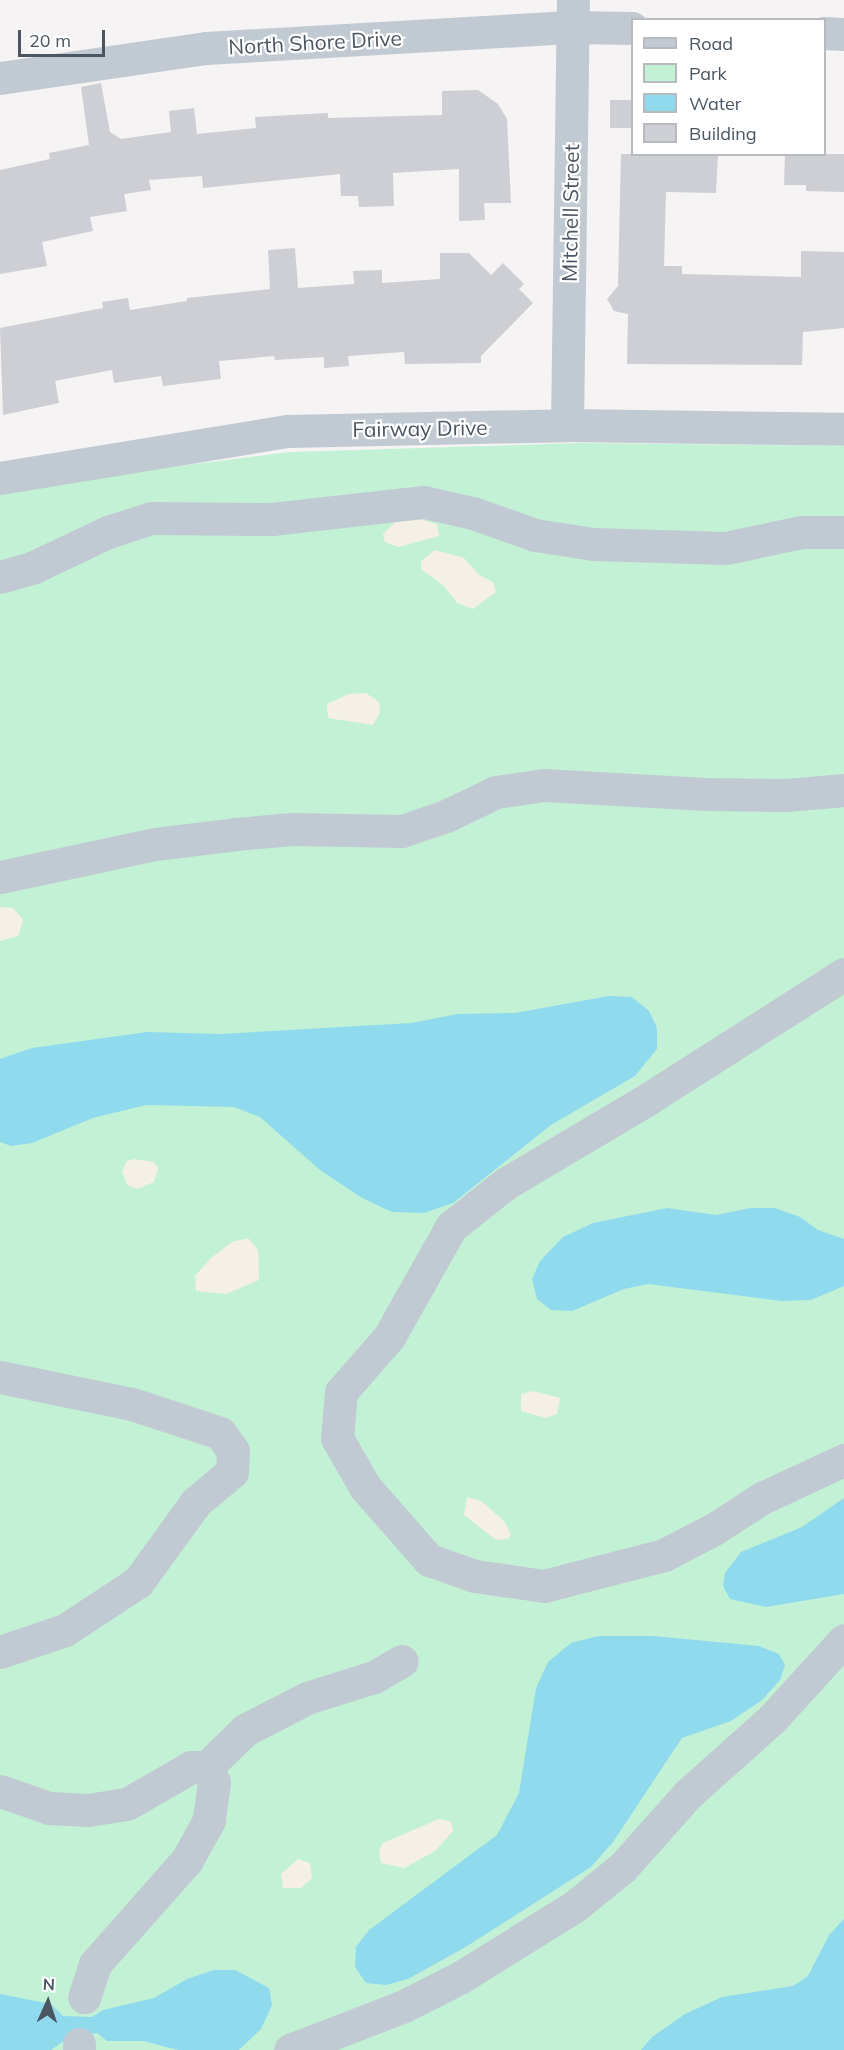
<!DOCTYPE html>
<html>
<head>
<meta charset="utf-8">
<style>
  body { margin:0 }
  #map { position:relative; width:844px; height:2050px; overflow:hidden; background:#f5f3f3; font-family:Mulish,sans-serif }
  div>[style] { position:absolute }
  .green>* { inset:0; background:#c3f1d5 }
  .sand>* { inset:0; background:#f5f0e5 }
  .water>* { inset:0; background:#90daee }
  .building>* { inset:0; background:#cdcfd5; transform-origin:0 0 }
  .minor>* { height:33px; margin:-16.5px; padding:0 16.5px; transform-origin:16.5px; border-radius:16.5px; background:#c1cad2 }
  span { translate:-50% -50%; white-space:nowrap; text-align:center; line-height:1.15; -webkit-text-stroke:4.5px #fff; paint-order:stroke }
  .street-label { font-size:21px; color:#4a5661 }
  .legend { position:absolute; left:631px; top:18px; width:195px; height:138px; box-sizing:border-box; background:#fff; border:2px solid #b7bbc0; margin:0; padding:8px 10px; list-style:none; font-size:18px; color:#4a5661 }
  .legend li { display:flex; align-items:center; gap:12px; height:30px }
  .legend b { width:30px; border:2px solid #b7bbc0 }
  .north { position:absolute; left:18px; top:1972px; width:60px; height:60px; -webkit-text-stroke:4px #fff; paint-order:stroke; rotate:3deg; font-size:16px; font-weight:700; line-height:24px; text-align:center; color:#4a5661 }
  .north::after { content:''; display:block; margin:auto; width:21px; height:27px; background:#4a5661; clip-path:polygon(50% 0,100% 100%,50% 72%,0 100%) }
  .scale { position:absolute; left:18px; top:30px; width:87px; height:27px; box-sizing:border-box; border:3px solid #4a5661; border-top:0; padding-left:8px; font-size:18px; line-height:21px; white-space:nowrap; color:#4a5661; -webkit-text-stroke:4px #fff; paint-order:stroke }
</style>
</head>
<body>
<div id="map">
  <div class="green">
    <div style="clip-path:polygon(580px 443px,844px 446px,844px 2050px,0 2050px,0 495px,38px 484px,290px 452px)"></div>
  </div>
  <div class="sand">
    <div style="clip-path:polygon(416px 518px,437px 524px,439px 536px,398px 547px,385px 542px,383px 534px,396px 521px)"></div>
    <div style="clip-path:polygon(435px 550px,464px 558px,479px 575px,493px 582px,496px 592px,473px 609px,457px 603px,444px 586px,421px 569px,421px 561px)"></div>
    <div style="clip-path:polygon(366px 693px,379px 702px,380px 713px,373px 725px,328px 718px,327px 704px,349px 694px)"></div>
    <div style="clip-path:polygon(0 907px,13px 908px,23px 920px,18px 936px,0 941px)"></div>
    <div style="clip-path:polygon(134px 1159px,154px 1162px,158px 1168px,154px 1182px,137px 1189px,127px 1185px,122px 1172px,127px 1161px)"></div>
    <div style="clip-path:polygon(248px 1238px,258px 1250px,259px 1280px,226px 1294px,196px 1291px,195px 1276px,211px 1258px,232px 1242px)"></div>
    <div style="clip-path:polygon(533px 1391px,560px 1398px,557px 1414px,546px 1418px,521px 1411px,521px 1394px)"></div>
    <div style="clip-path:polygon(467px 1497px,481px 1501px,504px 1521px,511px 1534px,508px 1539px,496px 1540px,464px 1515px)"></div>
    <div style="clip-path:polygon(439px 1819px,451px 1821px,453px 1831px,435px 1851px,404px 1868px,381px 1863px,379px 1850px,383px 1843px)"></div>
    <div style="clip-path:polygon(298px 1859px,310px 1863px,312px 1878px,301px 1888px,283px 1888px,281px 1874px)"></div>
  </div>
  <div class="water">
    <div style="clip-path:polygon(609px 996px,632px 997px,649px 1011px,657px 1028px,657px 1049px,635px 1076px,551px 1125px,453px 1203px,424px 1213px,392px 1212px,362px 1198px,320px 1170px,260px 1117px,234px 1107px,146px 1105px,93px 1118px,32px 1143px,11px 1146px,0 1142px,0 1059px,32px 1048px,147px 1032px,221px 1034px,411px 1023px,458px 1014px,515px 1013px)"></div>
    <div style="clip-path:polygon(667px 1208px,716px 1215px,751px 1208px,775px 1208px,800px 1217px,818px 1230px,844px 1239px,844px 1286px,811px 1300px,781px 1301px,648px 1284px,624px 1289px,572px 1311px,551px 1310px,537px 1299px,532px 1279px,540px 1261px,563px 1237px,593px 1223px)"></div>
    <div style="clip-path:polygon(844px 1498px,844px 1594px,766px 1607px,730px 1599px,723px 1586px,725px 1573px,741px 1552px,802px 1527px)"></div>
    <div style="clip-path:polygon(598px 1636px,653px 1636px,759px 1646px,779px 1654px,785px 1665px,780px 1680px,762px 1700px,731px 1721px,682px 1738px,613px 1842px,591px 1867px,464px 1948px,408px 1979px,386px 1985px,366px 1983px,355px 1967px,356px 1947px,369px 1930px,497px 1835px,519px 1793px,536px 1688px,548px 1662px,571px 1643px)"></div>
    <div style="clip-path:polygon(844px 1919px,844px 2050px,641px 2050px,652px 2037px,685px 2014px,722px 1997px,793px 1986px,808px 1976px,829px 1935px)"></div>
    <div style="clip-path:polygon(214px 1970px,235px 1970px,269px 1988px,272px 2005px,261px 2029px,239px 2050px,178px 2050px,143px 2041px,107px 2041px,97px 2033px,71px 2036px,51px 2050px,0 2050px,0 1994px,51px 2004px,63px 2016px,92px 2017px,103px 2010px,154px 1998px,187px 1979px)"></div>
  </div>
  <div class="building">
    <div style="clip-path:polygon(101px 83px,110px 132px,121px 139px,171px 132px,169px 111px,194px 108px,197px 134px,256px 128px,255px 117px,328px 113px,328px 118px,442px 115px,442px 91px,478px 90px,498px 104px,507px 119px,511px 203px,484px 203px,485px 220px,459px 221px,459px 169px,393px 173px,394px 206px,359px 207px,358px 196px,341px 196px,340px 174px,203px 188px,202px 176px,149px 180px,151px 190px,124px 194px,127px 211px,90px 217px,93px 231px,42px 242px,47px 266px,0 274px,0 170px,50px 159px,49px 153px,89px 145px,81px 87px)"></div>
    <div style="left:610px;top:100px;width:23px;height:28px"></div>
    <div style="clip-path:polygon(621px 154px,718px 154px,716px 193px,666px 192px,664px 266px,682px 266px,682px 274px,801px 277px,801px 251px,844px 252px,844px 328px,803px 332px,802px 365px,627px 364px,628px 314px,614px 311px,607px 299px,618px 286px)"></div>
    <div style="clip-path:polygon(785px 154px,844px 154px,844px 192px,806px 191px,806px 185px,784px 185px)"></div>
    <div style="clip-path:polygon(295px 248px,298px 288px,354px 284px,353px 271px,382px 270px,382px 283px,440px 279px,440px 253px,469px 253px,491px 275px,503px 263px,524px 284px,519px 289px,533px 303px,481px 356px,481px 363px,405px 364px,404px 352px,348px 356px,349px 366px,324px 368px,324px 357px,275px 360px,274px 356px,219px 361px,221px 379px,163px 386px,161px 376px,114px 383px,112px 370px,55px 381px,59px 403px,3px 415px,0 328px,103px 308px,102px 302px,128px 298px,130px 310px,187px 301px,187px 298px,270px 289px,268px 250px)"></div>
  </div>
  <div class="minor">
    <div style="left:824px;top:33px;width:20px;rotate:3deg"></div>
    <div style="left:0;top:78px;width:208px;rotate:-8.3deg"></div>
    <div style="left:206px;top:48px;width:368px;rotate:-3.3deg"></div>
    <div style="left:573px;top:27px;width:59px;rotate:1deg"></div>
    <div style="left:567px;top:425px;width:425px;rotate:-89.2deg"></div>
    <div style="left:0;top:478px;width:292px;rotate:-9.3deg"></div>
    <div style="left:288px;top:431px;width:279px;rotate:-1.2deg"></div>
    <div style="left:567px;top:425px;width:277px;rotate:0.8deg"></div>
    <div style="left:0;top:577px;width:35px;rotate:-16deg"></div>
    <div style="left:34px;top:567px;width:82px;rotate:-25.3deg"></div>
    <div style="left:108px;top:532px;width:45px;rotate:-18deg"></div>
    <div style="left:151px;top:518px;width:121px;rotate:0.5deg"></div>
    <div style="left:272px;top:519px;width:153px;rotate:-6.4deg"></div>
    <div style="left:424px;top:502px;width:50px;rotate:12.7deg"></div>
    <div style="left:473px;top:513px;width:66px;rotate:19.5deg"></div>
    <div style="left:535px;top:535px;width:59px;rotate:8.8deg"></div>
    <div style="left:593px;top:544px;width:133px;rotate:1.7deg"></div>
    <div style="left:726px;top:548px;width:77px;rotate:-12deg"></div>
    <div style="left:801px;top:532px;width:43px"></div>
    <div style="left:0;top:877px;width:158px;rotate:-12deg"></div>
    <div style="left:155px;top:844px;width:82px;rotate:-7deg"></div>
    <div style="left:236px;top:834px;width:56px;rotate:-5.1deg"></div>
    <div style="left:292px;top:829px;width:110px;rotate:1deg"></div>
    <div style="left:402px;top:831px;width:46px;rotate:-18.8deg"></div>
    <div style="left:446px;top:816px;width:55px;rotate:-25.6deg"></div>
    <div style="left:496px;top:792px;width:49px;rotate:-8.3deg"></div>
    <div style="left:544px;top:785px;width:162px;rotate:3.2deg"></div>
    <div style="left:706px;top:794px;width:80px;rotate:0.7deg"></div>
    <div style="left:786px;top:795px;width:58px;rotate:-4.9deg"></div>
    <div style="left:844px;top:974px;width:232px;rotate:147.5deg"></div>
    <div style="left:648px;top:1099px;width:166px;rotate:149.3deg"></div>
    <div style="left:505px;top:1184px;width:69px;rotate:141.5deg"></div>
    <div style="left:451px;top:1227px;width:126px;rotate:119.4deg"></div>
    <div style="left:389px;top:1337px;width:73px;rotate:131.1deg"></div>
    <div style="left:341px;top:1392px;width:46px;rotate:95deg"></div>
    <div style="left:337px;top:1438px;width:56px;rotate:60.3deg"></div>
    <div style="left:365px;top:1487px;width:97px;rotate:48.8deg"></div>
    <div style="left:429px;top:1560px;width:49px;rotate:19.2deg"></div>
    <div style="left:475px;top:1576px;width:70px;rotate:8.2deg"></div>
    <div style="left:544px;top:1586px;width:124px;rotate:-14.5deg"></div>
    <div style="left:664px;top:1555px;width:56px;rotate:-27.5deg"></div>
    <div style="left:714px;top:1529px;width:57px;rotate:-32.9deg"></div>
    <div style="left:762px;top:1498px;width:90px;rotate:-24.9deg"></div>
    <div style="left:0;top:1377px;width:135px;rotate:11.6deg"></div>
    <div style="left:132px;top:1404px;width:93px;rotate:18.2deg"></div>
    <div style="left:220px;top:1433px;width:22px;rotate:54deg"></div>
    <div style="left:233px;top:1451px;width:21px;rotate:93deg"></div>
    <div style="left:232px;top:1472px;width:47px;rotate:140.2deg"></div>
    <div style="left:196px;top:1502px;width:99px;rotate:125.9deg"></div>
    <div style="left:138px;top:1582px;width:87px;rotate:146.7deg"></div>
    <div style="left:65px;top:1630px;width:69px;rotate:161.3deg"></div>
    <div style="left:207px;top:1767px;width:53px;rotate:-44.2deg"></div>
    <div style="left:245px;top:1730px;width:70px;rotate:-27.3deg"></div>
    <div style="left:307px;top:1698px;width:70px;rotate:-17.4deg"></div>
    <div style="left:374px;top:1677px;width:32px;rotate:-30deg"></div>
    <div style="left:0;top:1791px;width:52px;rotate:19.1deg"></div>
    <div style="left:49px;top:1808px;width:39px;rotate:3deg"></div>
    <div style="left:88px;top:1810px;width:39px;rotate:-9deg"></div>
    <div style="left:127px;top:1804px;width:74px;rotate:-30deg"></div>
    <div style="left:191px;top:1767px;width:16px"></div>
    <div style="left:207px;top:1767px;width:17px;rotate:66deg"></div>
    <div style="left:214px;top:1783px;width:37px;rotate:98deg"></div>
    <div style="left:209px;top:1820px;width:46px;rotate:118.8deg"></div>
    <div style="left:187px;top:1860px;width:139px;rotate:131.5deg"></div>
    <div style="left:95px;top:1964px;width:35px;rotate:108deg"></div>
    <div style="left:79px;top:2044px;width:6px;rotate:90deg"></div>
    <div style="left:290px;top:2050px;width:122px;rotate:-21.1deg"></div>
    <div style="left:404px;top:2006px;width:64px;rotate:-27deg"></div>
    <div style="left:461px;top:1977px;width:134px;rotate:-31.9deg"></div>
    <div style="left:575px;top:1906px;width:62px;rotate:-39.1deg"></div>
    <div style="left:623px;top:1867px;width:98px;rotate:-48.3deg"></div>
    <div style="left:688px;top:1794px;width:114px;rotate:-41.8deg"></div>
    <div style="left:773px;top:1718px;width:105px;rotate:-47.7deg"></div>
  </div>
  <div class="street-label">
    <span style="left:315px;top:42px;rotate:-3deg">North Shore Drive</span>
    <span style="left:570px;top:213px;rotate:-89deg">Mitchell Street</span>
    <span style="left:420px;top:428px;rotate:-1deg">Fairway Drive</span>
  </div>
  <ul class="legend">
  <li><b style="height:8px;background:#c1cad2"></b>Road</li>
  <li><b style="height:16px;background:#c3f1d5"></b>Park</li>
  <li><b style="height:16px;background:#90daee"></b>Water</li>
  <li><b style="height:16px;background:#cdcfd5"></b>Building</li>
  </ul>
  <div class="north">N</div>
  <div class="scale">20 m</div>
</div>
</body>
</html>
